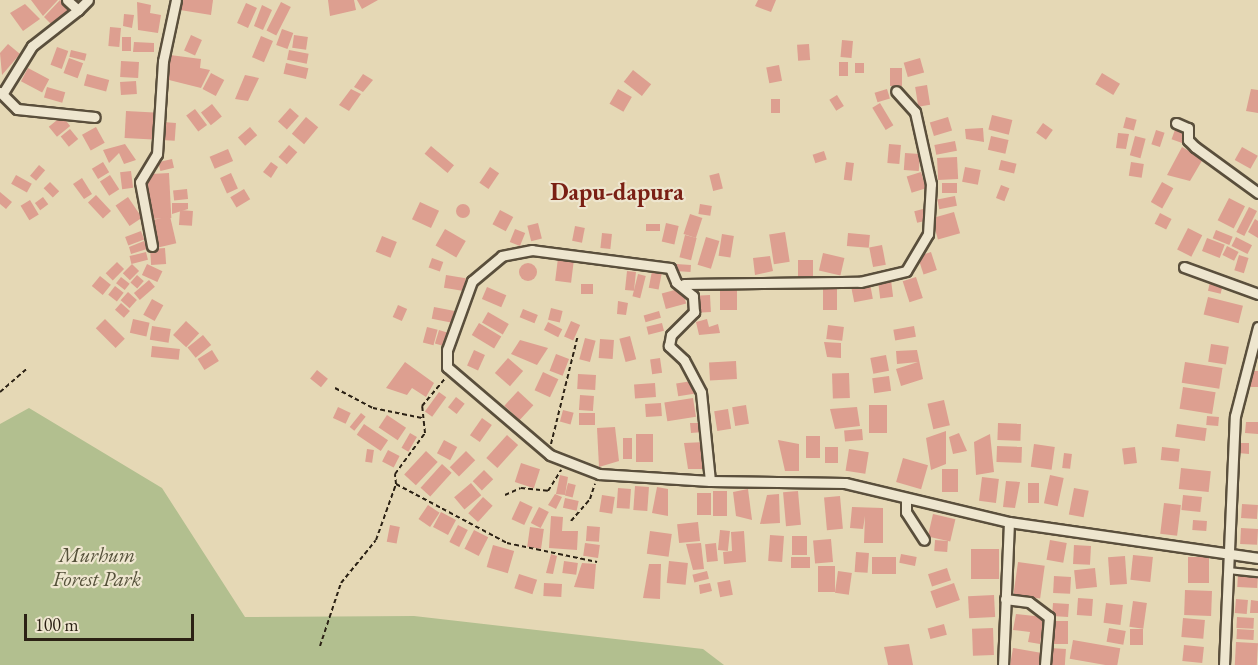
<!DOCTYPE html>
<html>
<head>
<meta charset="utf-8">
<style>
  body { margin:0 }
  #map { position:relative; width:1258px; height:665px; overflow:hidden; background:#e5d8b5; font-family:"EB Garamond",serif }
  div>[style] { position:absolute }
  .green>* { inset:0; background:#b2bf8f }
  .building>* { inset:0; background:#dd9f90; transform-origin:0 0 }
  .round { border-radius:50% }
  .path>* { height:2px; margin-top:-1px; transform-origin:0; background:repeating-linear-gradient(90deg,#2b2114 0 4.5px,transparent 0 7.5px) }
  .roads { filter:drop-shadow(2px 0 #5a4f3c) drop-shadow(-2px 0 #5a4f3c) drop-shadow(0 2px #5a4f3c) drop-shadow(0 -2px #5a4f3c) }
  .service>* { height:4.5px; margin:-2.25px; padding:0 2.25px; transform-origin:2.25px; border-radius:2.25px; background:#eee6cf }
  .minor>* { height:9px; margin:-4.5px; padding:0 4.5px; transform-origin:4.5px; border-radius:4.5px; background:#eee6cf }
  span { translate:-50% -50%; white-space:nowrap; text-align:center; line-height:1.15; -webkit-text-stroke:4.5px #eee6cf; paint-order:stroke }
  .park-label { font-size:21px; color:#545039; font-style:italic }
  .quarter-label { font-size:24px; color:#7a1f14; font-weight:700 }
  .scale { position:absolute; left:24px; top:614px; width:170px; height:27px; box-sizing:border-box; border:3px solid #2b2114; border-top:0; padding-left:8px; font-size:18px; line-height:21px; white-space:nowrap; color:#2b2114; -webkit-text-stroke:4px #eee6cf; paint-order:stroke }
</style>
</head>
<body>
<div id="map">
  <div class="green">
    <div style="clip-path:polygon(29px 408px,162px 488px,245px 617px,414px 616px,703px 649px,724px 665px,0 665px,0 424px)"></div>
  </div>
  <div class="building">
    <div style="clip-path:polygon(31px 0,58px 0,43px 16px)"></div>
    <div style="clip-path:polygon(60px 0,75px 11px,52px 25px,44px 17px)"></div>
    <div style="clip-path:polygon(182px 0,213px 0,211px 15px,180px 10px)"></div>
    <div style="clip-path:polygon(328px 0,354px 0,356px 10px,330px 16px)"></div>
    <div style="clip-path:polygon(357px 0,378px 0,362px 9px)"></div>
    <div style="clip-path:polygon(758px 0,776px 0,771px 12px,755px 6px)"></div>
    <div style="clip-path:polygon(137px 2px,151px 5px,150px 13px,161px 15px,158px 33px,138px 30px)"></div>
    <div style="left:281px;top:2px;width:11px;height:32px;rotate:27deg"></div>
    <div style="left:246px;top:3px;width:12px;height:22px;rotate:24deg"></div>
    <div style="clip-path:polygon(25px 4px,40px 19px,23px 31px,10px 13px)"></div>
    <div style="clip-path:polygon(262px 5px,272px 10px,263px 30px,254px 26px)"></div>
    <div style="clip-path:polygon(124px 14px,134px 15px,132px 28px,123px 26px)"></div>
    <div style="left:110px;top:27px;width:11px;height:19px;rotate:5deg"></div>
    <div style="left:282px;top:29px;width:12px;height:17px;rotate:20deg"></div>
    <div style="left:191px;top:35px;width:12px;height:17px;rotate:24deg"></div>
    <div style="left:294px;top:35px;width:14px;height:13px;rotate:8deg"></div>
    <div style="left:261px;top:36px;width:13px;height:23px;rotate:23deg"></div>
    <div style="left:122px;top:37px;width:9px;height:14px"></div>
    <div style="left:842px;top:40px;width:11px;height:17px;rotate:5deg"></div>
    <div style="clip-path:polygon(134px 42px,154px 43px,154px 52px,133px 52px)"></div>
    <div style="clip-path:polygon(8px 44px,20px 54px,2px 75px,0 53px)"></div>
    <div style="left:809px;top:44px;width:16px;height:12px;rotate:86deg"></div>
    <div style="left:57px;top:47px;width:12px;height:19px;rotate:20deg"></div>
    <div style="left:71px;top:50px;width:16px;height:7px;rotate:14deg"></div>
    <div style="left:289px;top:50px;width:20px;height:10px;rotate:11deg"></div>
    <div style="clip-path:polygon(170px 55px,201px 59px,200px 68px,210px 70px,201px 88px,165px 79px)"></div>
    <div style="left:69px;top:58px;width:15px;height:16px;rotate:20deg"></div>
    <div style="left:920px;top:58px;width:15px;height:17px;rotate:74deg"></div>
    <div style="left:121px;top:61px;width:18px;height:16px;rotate:3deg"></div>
    <div style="left:839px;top:62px;width:9px;height:14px"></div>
    <div style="left:286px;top:63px;width:23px;height:11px;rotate:13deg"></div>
    <div style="left:855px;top:63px;width:9px;height:10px"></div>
    <div style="left:779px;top:65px;width:16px;height:13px;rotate:79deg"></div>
    <div style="left:28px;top:68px;width:24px;height:15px;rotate:28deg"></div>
    <div style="left:890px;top:68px;width:12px;height:18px"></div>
    <div style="left:633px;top:70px;width:23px;height:15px;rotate:38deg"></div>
    <div style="left:211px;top:73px;width:15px;height:18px;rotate:28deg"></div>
    <div style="left:1102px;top:73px;width:21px;height:13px;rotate:31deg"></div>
    <div style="left:87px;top:74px;width:23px;height:12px;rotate:15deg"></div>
    <div style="clip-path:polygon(363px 74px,373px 80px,363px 92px,354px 87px)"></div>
    <div style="clip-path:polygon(245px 75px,259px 78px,248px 101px,235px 99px)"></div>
    <div style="left:136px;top:81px;width:13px;height:16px;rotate:86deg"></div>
    <div style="left:927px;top:85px;width:20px;height:12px;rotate:81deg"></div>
    <div style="left:47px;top:87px;width:19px;height:11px;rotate:16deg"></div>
    <div style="clip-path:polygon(351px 89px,361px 94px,349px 111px,339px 105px)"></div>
    <div style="left:618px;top:89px;width:16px;height:17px;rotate:30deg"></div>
    <div style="left:887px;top:89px;width:10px;height:13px;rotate:73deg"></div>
    <div style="clip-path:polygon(1251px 89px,1258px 90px,1258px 113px,1246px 111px)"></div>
    <div style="left:837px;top:95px;width:13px;height:9px;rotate:58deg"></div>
    <div style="left:771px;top:99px;width:9px;height:14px"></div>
    <div style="left:880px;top:103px;width:26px;height:9px;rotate:59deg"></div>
    <div style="left:212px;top:104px;width:16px;height:14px;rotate:52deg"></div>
    <div style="left:290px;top:108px;width:12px;height:18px;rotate:42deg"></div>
    <div style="left:195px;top:109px;width:20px;height:11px;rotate:53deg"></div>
    <div style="left:126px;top:111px;width:33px;height:27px;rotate:3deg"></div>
    <div style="left:992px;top:115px;width:21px;height:15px;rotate:14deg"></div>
    <div style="left:62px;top:116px;width:13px;height:17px;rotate:51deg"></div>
    <div style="left:306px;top:117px;width:16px;height:22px;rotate:40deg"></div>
    <div style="left:948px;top:117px;width:14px;height:19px;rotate:73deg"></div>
    <div style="left:1126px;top:117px;width:11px;height:11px;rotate:15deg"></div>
    <div style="left:163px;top:122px;width:13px;height:18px;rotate:4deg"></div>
    <div style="left:1043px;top:123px;width:12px;height:12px;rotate:35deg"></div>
    <div style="left:96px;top:127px;width:18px;height:16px;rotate:61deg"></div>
    <div style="left:250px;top:127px;width:11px;height:16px;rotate:49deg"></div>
    <div style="left:1176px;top:127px;width:12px;height:13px;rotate:20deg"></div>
    <div style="clip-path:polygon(983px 128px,984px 142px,966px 139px,965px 129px)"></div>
    <div style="left:70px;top:129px;width:13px;height:12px;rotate:51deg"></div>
    <div style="left:1156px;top:130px;width:9px;height:15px;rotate:18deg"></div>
    <div style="clip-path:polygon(1118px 133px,1129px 134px,1126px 149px,1116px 148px)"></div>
    <div style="left:991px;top:136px;width:18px;height:14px;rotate:13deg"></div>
    <div style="left:1135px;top:136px;width:11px;height:20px;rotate:15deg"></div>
    <div style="left:955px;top:141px;width:10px;height:21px;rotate:79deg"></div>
    <div style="clip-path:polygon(125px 144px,136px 160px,124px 164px,119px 153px,109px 163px,103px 150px)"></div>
    <div style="left:889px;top:144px;width:12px;height:19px;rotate:5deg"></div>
    <div style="left:289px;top:145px;width:11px;height:16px;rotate:41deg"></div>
    <div style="left:431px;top:146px;width:30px;height:10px;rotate:40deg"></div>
    <div style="clip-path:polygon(1182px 147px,1203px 159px,1190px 181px,1167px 175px)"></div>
    <div style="left:1242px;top:147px;width:18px;height:15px;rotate:29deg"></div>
    <div style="left:228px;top:149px;width:13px;height:20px;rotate:67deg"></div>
    <div style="left:824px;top:151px;width:9px;height:12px;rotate:72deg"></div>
    <div style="left:905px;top:153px;width:15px;height:17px;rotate:4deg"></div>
    <div style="left:957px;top:157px;width:22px;height:20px;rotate:87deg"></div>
    <div style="left:172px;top:159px;width:9px;height:14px;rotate:77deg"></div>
    <div style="left:1001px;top:160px;width:16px;height:10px;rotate:14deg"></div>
    <div style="left:103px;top:162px;width:12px;height:13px;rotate:59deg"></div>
    <div style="clip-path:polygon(271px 162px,278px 167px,271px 178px,263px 172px)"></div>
    <div style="left:846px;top:162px;width:8px;height:18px;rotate:7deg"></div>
    <div style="left:1131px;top:162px;width:13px;height:14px;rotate:9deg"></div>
    <div style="left:39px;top:165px;width:8px;height:14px;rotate:40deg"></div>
    <div style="left:490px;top:167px;width:11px;height:19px;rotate:34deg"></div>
    <div style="left:965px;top:167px;width:16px;height:15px;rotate:11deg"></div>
    <div style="left:131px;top:171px;width:17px;height:11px;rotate:83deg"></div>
    <div style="left:921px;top:172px;width:17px;height:15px;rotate:73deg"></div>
    <div style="left:169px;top:173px;width:45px;height:27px;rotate:87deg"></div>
    <div style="left:231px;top:173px;width:17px;height:12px;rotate:66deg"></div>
    <div style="left:719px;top:173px;width:16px;height:10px;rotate:76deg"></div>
    <div style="left:16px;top:175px;width:18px;height:10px;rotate:29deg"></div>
    <div style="left:110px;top:175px;width:17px;height:12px;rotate:57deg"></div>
    <div style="clip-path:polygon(82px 178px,92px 194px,84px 199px,73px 184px)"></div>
    <div style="left:50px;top:182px;width:13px;height:9px;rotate:45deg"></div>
    <div style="left:1162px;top:182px;width:13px;height:23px;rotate:29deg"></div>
    <div style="left:957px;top:183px;width:10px;height:15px;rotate:90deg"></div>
    <div style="left:1001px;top:185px;width:9px;height:14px;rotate:21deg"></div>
    <div style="left:187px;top:189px;width:10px;height:14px;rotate:84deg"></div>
    <div style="left:244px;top:189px;width:12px;height:16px;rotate:59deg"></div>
    <div style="clip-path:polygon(0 192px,12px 202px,6px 209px,0 204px)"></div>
    <div style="left:96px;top:195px;width:22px;height:11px;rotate:47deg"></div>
    <div style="left:955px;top:196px;width:10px;height:18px;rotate:79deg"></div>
    <div style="left:43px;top:197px;width:9px;height:10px;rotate:54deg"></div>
    <div style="left:128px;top:197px;width:25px;height:15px;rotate:56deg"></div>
    <div style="left:1229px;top:198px;width:18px;height:25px;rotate:27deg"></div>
    <div style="left:30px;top:200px;width:17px;height:11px;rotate:59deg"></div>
    <div style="left:420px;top:202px;width:21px;height:19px;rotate:25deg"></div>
    <div style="clip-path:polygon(172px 203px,188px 203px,188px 209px,172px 214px)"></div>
    <div class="round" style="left:456px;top:204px;width:14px;height:14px"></div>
    <div style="left:700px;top:204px;width:12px;height:10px;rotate:9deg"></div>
    <div style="left:1249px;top:207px;width:9px;height:28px;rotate:27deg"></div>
    <div style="left:923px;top:209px;width:12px;height:9px;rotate:76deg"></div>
    <div style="left:180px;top:210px;width:13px;height:15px;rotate:4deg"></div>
    <div style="left:500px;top:210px;width:15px;height:16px;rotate:28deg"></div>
    <div style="left:954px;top:212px;width:22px;height:23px;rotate:74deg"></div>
    <div style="left:1160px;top:213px;width:13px;height:12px;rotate:27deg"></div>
    <div style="left:690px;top:214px;width:13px;height:21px;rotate:18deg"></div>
    <div style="left:170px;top:216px;width:28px;height:24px;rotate:77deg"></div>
    <div style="clip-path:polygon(1255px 219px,1258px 221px,1258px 238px,1248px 232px)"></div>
    <div style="left:538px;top:223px;width:16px;height:11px;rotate:76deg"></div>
    <div style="left:666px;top:223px;width:13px;height:19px;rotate:13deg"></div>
    <div style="left:646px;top:224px;width:14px;height:7px"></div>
    <div style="left:575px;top:226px;width:10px;height:15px;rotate:11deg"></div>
    <div style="left:1188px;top:228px;width:16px;height:24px;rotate:27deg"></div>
    <div style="left:445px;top:229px;width:24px;height:19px;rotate:30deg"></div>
    <div style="left:515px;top:229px;width:11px;height:14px;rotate:22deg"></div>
    <div style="left:1216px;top:230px;width:18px;height:9px;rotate:22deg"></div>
    <div style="left:141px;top:231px;width:9px;height:17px;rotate:69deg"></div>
    <div style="left:785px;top:232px;width:30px;height:16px;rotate:81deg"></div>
    <div style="left:602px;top:233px;width:10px;height:15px;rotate:6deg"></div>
    <div style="left:848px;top:233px;width:22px;height:13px;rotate:5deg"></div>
    <div style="left:722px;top:234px;width:12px;height:22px;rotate:9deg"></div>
    <div style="left:685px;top:235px;width:12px;height:23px;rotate:14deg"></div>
    <div style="left:382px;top:236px;width:16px;height:17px;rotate:22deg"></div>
    <div style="left:706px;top:237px;width:14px;height:29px;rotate:17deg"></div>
    <div style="left:1236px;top:237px;width:18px;height:10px;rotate:27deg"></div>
    <div style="left:1207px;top:238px;width:19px;height:14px;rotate:21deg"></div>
    <div style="clip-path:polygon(144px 241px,147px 249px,131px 254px,129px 247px)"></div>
    <div style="left:882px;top:245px;width:20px;height:13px;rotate:79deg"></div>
    <div style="left:1227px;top:246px;width:13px;height:10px;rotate:27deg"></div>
    <div style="left:165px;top:248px;width:16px;height:15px;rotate:86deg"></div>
    <div style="left:146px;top:252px;width:8px;height:17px;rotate:76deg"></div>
    <div style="left:931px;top:252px;width:19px;height:14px;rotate:72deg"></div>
    <div style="left:823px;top:253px;width:22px;height:18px;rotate:13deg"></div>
    <div style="left:1239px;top:255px;width:10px;height:16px;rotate:17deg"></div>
    <div style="clip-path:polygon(770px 256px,773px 271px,755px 275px,753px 258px)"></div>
    <div style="left:432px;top:258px;width:12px;height:10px;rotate:20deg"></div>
    <div style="left:558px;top:258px;width:16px;height:23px;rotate:7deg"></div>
    <div style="left:798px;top:260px;width:15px;height:17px"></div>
    <div style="left:117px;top:262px;width:10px;height:16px;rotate:45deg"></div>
    <div class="round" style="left:519px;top:263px;width:18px;height:18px"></div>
    <div style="left:132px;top:264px;width:10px;height:13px;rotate:45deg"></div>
    <div style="left:147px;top:264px;width:17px;height:12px;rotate:25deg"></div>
    <div style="left:676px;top:264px;width:15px;height:7px;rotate:4deg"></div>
    <div style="left:627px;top:271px;width:9px;height:19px;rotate:6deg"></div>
    <div style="left:652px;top:271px;width:10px;height:17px;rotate:11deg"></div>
    <div style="left:638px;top:274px;width:8px;height:23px;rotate:14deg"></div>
    <div style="left:137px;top:275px;width:9px;height:10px;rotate:41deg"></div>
    <div style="left:446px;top:275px;width:20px;height:13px;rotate:9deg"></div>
    <div style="left:100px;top:276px;width:14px;height:13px;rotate:39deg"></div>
    <div style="left:121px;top:277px;width:11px;height:8px;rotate:38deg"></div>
    <div style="left:916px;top:277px;width:22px;height:14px;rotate:72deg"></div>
    <div style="left:149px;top:280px;width:9px;height:20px;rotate:49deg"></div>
    <div style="left:891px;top:280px;width:17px;height:13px;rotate:83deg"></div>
    <div style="left:1210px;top:282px;width:13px;height:9px;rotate:13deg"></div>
    <div style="left:581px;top:284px;width:12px;height:10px"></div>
    <div style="left:870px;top:284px;width:15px;height:19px;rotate:79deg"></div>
    <div style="left:115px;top:286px;width:11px;height:11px;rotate:38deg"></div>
    <div style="left:487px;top:287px;width:21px;height:13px;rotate:23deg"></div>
    <div style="left:682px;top:288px;width:16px;height:21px;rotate:75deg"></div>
    <div style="left:720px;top:289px;width:17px;height:21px"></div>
    <div style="left:823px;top:289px;width:14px;height:21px"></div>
    <div style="left:128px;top:292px;width:12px;height:11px;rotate:42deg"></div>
    <div style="left:710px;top:295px;width:17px;height:14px;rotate:87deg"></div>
    <div style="left:1208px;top:297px;width:36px;height:18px;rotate:14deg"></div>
    <div style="left:152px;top:299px;width:13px;height:18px;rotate:29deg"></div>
    <div style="clip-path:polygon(618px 301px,628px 303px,626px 315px,617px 314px)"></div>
    <div style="left:121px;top:303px;width:12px;height:9px;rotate:42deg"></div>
    <div style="left:398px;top:305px;width:10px;height:13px;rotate:24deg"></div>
    <div style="left:434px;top:307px;width:21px;height:12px;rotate:11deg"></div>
    <div style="left:551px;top:308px;width:12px;height:12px;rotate:14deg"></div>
    <div style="left:523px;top:309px;width:16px;height:9px;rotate:22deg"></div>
    <div style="left:659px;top:311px;width:7px;height:16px;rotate:74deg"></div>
    <div style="left:488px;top:312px;width:24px;height:12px;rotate:30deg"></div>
    <div style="left:105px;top:319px;width:28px;height:13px;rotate:45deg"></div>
    <div style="left:133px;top:319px;width:17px;height:14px;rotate:13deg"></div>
    <div style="clip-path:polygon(707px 319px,709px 327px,718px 324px,720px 333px,699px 335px,696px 322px)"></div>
    <div style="left:186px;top:321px;width:18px;height:19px;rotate:43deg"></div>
    <div style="left:571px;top:321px;width:10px;height:17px;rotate:24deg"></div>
    <div style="left:548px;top:322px;width:16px;height:9px;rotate:27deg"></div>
    <div style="left:479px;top:323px;width:26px;height:14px;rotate:31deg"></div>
    <div style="left:662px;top:323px;width:8px;height:16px;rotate:76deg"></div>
    <div style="left:828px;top:325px;width:16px;height:14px;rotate:7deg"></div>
    <div style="left:152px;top:326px;width:19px;height:14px;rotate:9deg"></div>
    <div style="left:914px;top:326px;width:11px;height:21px;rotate:80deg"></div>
    <div style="left:427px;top:327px;width:11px;height:16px;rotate:15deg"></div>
    <div style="left:439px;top:330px;width:10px;height:14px;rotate:17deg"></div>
    <div style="left:203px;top:335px;width:13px;height:20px;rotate:51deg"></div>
    <div style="left:630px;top:336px;width:24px;height:11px;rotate:75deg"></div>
    <div style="left:585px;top:338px;width:11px;height:22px;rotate:15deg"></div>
    <div style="left:600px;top:339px;width:14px;height:19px;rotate:4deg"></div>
    <div style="clip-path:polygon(520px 340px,548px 348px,537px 365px,511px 354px)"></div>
    <div style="clip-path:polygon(824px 342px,841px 343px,841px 358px,827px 357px)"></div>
    <div style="left:1211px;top:344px;width:18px;height:18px;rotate:9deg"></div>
    <div style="left:152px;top:346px;width:28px;height:11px;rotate:6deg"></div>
    <div style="left:212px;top:350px;width:13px;height:17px;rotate:58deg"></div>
    <div style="left:474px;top:350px;width:12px;height:17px;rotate:24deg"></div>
    <div style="clip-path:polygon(917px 350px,923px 379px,901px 386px,896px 369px,918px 362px,897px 364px,896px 351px)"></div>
    <div style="left:556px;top:354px;width:14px;height:18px;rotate:21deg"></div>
    <div style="left:886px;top:355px;width:16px;height:16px;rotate:79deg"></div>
    <div style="left:508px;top:358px;width:20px;height:20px;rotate:41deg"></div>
    <div style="left:660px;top:358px;width:15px;height:10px;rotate:82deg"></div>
    <div style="left:736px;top:361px;width:18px;height:27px;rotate:87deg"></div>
    <div style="clip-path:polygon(405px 362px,434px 383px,426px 397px,412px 388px,407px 395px,386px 388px)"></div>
    <div style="left:1185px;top:362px;width:38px;height:21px;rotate:9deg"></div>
    <div style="left:317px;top:370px;width:14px;height:11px;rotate:39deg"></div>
    <div style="left:1250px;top:371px;width:8px;height:16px"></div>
    <div style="left:543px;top:372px;width:17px;height:20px;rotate:25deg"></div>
    <div style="left:849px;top:373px;width:25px;height:17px;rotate:88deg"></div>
    <div style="left:578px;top:374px;width:18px;height:15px;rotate:3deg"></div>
    <div style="left:889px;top:376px;width:15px;height:17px;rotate:82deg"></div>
    <div style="left:692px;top:381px;width:13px;height:16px;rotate:81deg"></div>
    <div style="left:655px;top:383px;width:14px;height:21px;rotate:86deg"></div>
    <div style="left:1183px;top:387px;width:33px;height:22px;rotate:9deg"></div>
    <div style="left:518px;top:391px;width:21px;height:20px;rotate:43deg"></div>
    <div style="left:439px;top:392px;width:9px;height:24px;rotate:36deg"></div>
    <div style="left:580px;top:395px;width:14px;height:15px;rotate:4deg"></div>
    <div style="left:456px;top:397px;width:11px;height:13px;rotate:38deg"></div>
    <div style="left:693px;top:398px;width:19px;height:29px;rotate:81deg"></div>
    <div style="left:944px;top:400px;width:26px;height:17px;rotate:77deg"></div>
    <div style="left:661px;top:403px;width:13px;height:16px;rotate:86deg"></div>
    <div style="left:746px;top:405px;width:19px;height:14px;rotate:81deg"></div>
    <div style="left:869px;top:405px;width:18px;height:28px"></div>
    <div style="left:338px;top:407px;width:14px;height:12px;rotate:25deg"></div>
    <div style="clip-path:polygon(857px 407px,860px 426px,835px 429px,830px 409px)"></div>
    <div style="left:728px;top:409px;width:20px;height:14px;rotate:81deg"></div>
    <div style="left:563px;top:410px;width:11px;height:12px;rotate:15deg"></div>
    <div style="left:361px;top:413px;width:6px;height:18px;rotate:39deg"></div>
    <div style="left:595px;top:413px;width:12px;height:16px;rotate:90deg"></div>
    <div style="left:387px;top:415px;width:23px;height:15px;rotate:34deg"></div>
    <div style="left:1207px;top:416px;width:12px;height:9px;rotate:5deg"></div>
    <div style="left:482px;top:418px;width:12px;height:21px;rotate:35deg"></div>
    <div style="clip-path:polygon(1246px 422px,1258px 422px,1258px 434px,1245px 433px)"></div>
    <div style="clip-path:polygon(690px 423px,703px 423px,703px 432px,691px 433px)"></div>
    <div style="left:998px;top:423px;width:23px;height:17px;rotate:2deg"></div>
    <div style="left:364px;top:424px;width:29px;height:13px;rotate:34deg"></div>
    <div style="left:1177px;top:424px;width:30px;height:13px;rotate:8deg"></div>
    <div style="clip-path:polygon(615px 427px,619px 461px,599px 467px,597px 428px)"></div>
    <div style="left:862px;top:429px;width:11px;height:18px;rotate:85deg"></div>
    <div style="clip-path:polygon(946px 431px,946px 464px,931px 470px,926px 438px)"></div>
    <div style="left:410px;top:433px;width:8px;height:17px;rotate:30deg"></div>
    <div style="clip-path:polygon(959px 433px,967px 451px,953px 454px,949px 437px)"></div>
    <div style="left:636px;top:434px;width:17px;height:28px"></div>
    <div style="clip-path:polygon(990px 434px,994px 472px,976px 475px,974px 442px)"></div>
    <div style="left:507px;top:435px;width:15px;height:31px;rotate:42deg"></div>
    <div style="left:806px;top:436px;width:14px;height:22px"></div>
    <div style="left:623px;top:438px;width:9px;height:21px"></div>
    <div style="left:444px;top:440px;width:15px;height:15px;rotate:28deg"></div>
    <div style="clip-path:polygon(778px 440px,799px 444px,799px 471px,785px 471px)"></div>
    <div style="clip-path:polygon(705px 442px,706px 469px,688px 469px,684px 443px)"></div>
    <div style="clip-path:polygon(1239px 443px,1249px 443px,1249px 454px,1238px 453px)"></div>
    <div style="left:1034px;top:444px;width:21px;height:23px;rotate:8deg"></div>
    <div style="left:997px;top:446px;width:25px;height:16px;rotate:2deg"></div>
    <div style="left:825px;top:447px;width:13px;height:16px"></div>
    <div style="left:1135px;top:447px;width:16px;height:13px;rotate:83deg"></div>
    <div style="left:1162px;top:447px;width:18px;height:13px;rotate:6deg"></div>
    <div style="left:367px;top:449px;width:7px;height:13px;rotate:8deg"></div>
    <div style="left:849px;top:449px;width:20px;height:22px;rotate:9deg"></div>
    <div style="left:388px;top:450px;width:13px;height:13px;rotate:27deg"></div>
    <div style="left:426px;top:451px;width:16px;height:32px;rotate:43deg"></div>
    <div style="left:466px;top:451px;width:13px;height:23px;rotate:45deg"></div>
    <div style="left:1064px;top:453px;width:8px;height:15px;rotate:7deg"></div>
    <div style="left:903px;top:458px;width:26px;height:25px;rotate:16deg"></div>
    <div style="left:521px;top:463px;width:20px;height:20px;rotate:18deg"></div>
    <div style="left:442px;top:464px;width:13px;height:32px;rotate:42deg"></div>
    <div style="left:1181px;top:468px;width:30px;height:21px;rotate:6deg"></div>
    <div style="left:942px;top:469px;width:16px;height:23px"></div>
    <div style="left:484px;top:470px;width:13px;height:16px;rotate:45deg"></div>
    <div style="clip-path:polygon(560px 475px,568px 477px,565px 495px,556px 494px)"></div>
    <div style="left:1050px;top:475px;width:14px;height:29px;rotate:12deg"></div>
    <div style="left:982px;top:477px;width:17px;height:24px;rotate:7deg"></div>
    <div style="clip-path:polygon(1006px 481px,1020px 482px,1015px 508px,1003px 507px)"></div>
    <div style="left:471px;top:483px;width:16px;height:22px;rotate:50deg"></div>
    <div style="left:568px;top:483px;width:8px;height:13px;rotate:14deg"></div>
    <div style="left:1028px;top:483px;width:11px;height:20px"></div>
    <div style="left:635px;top:486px;width:14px;height:24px;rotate:4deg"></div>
    <div style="clip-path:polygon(657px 487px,668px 489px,668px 516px,652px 513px)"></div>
    <div style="left:618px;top:488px;width:13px;height:20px;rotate:4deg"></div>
    <div style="left:1074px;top:488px;width:15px;height:27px;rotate:11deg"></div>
    <div style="clip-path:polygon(748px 489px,752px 520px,736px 516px,733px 492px)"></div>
    <div style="left:713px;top:491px;width:14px;height:25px"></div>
    <div style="left:798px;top:491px;width:34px;height:15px;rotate:85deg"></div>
    <div style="left:697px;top:493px;width:14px;height:22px"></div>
    <div style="clip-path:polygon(555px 494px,562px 497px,556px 509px,548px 505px)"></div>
    <div style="clip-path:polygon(779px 494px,780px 523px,760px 524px,767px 495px)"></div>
    <div style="left:602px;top:495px;width:13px;height:17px;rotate:9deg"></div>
    <div style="left:1183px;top:495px;width:19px;height:15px;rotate:6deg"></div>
    <div style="left:840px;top:496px;width:33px;height:16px;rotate:85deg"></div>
    <div style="left:483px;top:497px;width:13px;height:22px;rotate:42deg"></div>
    <div style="left:565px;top:498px;width:14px;height:10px;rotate:12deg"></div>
    <div style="left:520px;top:501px;width:14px;height:20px;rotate:25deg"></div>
    <div style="left:1164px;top:503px;width:17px;height:31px;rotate:7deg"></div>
    <div style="left:1242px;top:504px;width:16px;height:14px;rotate:4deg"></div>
    <div style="left:428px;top:505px;width:14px;height:17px;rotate:34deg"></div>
    <div style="left:539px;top:507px;width:11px;height:18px;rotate:27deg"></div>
    <div style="clip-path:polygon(852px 507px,883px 508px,883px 543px,864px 543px,865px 516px,863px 529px,850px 528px)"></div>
    <div style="left:441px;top:512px;width:17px;height:17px;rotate:28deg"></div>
    <div style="left:933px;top:514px;width:23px;height:23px;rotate:13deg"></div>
    <div style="clip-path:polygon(551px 516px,563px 517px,562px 531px,578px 531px,577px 550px,549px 548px)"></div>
    <div style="left:1193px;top:520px;width:14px;height:10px;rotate:4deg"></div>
    <div style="left:698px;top:522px;width:19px;height:21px;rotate:84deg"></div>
    <div style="left:390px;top:525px;width:10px;height:17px;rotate:11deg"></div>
    <div style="left:458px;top:525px;width:11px;height:19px;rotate:27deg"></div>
    <div style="left:587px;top:526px;width:13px;height:15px;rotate:4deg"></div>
    <div style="left:530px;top:527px;width:14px;height:20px;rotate:8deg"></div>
    <div style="left:1241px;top:528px;width:17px;height:16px;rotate:3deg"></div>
    <div style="left:474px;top:530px;width:16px;height:21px;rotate:27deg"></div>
    <div style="left:720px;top:530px;width:10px;height:20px;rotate:6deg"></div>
    <div style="left:650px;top:531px;width:22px;height:23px;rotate:8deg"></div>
    <div style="clip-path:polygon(744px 531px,746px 562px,724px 564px,723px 552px,732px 551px,731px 532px)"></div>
    <div style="left:770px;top:535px;width:14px;height:26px;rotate:4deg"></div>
    <div style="left:792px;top:536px;width:15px;height:19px"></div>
    <div style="left:831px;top:539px;width:23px;height:18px;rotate:85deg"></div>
    <div style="left:935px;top:540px;width:13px;height:11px;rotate:4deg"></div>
    <div style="left:1050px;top:540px;width:17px;height:20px;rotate:10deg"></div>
    <div style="left:585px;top:543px;width:15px;height:13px;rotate:8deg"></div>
    <div style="clip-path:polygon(701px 543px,704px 569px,693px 570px,686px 544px)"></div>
    <div style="left:716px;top:543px;width:18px;height:11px;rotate:84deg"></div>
    <div style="left:493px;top:545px;width:22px;height:23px;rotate:16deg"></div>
    <div style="left:1074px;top:545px;width:17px;height:19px;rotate:3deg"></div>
    <div style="left:971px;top:549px;width:28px;height:30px"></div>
    <div style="left:856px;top:552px;width:13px;height:20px;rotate:4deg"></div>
    <div style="clip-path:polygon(551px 554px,557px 556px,553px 574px,546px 573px)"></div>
    <div style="left:901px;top:554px;width:16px;height:9px;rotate:11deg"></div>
    <div style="left:1133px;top:555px;width:20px;height:25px;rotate:6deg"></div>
    <div style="left:1125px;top:556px;width:28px;height:17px;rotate:86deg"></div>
    <div style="left:791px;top:557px;width:19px;height:11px"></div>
    <div style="left:872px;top:557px;width:24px;height:17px"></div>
    <div style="left:1188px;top:557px;width:21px;height:26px"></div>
    <div style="left:564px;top:561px;width:14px;height:12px;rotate:8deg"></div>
    <div style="left:669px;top:561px;width:19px;height:22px;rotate:6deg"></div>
    <div style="left:1018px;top:562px;width:27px;height:33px;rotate:8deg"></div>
    <div style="clip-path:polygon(582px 563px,596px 564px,594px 589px,574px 587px)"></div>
    <div style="clip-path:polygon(649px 564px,661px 564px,660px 599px,643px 598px)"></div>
    <div style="left:818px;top:566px;width:17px;height:26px"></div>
    <div style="left:947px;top:568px;width:13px;height:20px;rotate:72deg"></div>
    <div style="left:1095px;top:568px;width:19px;height:21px;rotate:84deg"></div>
    <div style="left:707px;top:571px;width:8px;height:15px;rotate:76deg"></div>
    <div style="left:838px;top:571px;width:14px;height:22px;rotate:8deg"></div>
    <div style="left:1238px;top:573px;width:20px;height:14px;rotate:3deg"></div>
    <div style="left:519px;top:574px;width:19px;height:15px;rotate:18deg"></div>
    <div style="left:1054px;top:576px;width:17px;height:17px;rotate:3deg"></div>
    <div style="left:730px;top:580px;width:15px;height:13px;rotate:79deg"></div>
    <div style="left:544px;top:583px;width:18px;height:13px;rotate:3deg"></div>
    <div style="clip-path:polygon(710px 583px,712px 591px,700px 594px,699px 585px)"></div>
    <div style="left:954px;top:583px;width:18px;height:25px;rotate:71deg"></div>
    <div style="left:1185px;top:590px;width:27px;height:25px;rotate:2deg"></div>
    <div style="left:994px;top:595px;width:22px;height:26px;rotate:87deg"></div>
    <div style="left:1078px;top:598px;width:15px;height:17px;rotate:4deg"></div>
    <div style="left:1236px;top:599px;width:12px;height:14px;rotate:5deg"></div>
    <div style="clip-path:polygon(1251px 600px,1258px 601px,1258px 613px,1250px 613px)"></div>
    <div style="left:1133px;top:601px;width:14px;height:26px;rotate:8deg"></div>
    <div style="left:1053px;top:603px;width:16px;height:13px;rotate:4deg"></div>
    <div style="left:1106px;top:603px;width:17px;height:20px;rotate:7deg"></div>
    <div style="clip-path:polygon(1016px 614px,1044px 617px,1040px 644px,1028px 642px,1030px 632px,1013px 630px)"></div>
    <div style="left:1237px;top:617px;width:17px;height:11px;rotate:3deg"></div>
    <div style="left:1183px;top:618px;width:22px;height:19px;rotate:5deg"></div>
    <div style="left:1051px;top:621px;width:17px;height:23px"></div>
    <div style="left:944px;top:624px;width:11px;height:17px;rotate:75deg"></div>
    <div style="left:993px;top:628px;width:27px;height:21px;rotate:88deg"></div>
    <div style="left:1109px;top:628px;width:17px;height:14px;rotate:10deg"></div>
    <div style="left:1130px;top:629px;width:13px;height:16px"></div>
    <div style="left:1237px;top:629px;width:17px;height:10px;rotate:3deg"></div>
    <div style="left:1073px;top:640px;width:48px;height:19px;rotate:10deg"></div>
    <div style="left:1236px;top:642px;width:22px;height:23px;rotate:3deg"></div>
    <div style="clip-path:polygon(909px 644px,913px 665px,888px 665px,884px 647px)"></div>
    <div style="left:1184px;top:645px;width:20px;height:16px;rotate:6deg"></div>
    <div style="clip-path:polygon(1013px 648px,1042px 653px,1040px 665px,1010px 665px)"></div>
    <div style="left:1050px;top:648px;width:16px;height:17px;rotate:4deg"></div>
  </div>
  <div class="path">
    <div style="left:335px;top:388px;width:43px;rotate:27.8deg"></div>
    <div style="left:373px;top:408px;width:50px;rotate:11.5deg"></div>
    <div style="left:0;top:392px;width:37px;rotate:-41deg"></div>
    <div style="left:551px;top:444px;width:112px;rotate:-76.1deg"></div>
    <div style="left:396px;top:484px;width:126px;rotate:28deg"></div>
    <div style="left:507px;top:543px;width:92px;rotate:11.9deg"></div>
    <div style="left:505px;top:495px;width:17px;rotate:-24deg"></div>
    <div style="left:521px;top:488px;width:27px;rotate:6deg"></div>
    <div style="left:548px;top:491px;width:25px;rotate:-58deg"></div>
    <div style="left:571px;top:521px;width:29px;rotate:-49deg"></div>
    <div style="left:590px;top:499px;width:16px;rotate:-72deg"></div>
    <div style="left:320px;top:646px;width:66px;rotate:-71.6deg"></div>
    <div style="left:341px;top:583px;width:55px;rotate:-50.9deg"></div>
    <div style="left:376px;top:540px;width:59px;rotate:-70.3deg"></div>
    <div style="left:396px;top:484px;width:10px;rotate:-96deg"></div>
    <div style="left:395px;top:474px;width:51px;rotate:-53.8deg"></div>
    <div style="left:425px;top:433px;width:27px;rotate:-96deg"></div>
    <div style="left:422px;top:406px;width:35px;rotate:-50deg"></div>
  </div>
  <div class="roads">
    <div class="service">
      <div style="left:1228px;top:570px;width:30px;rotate:6deg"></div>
    </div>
    <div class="minor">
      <div style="left:67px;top:0;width:15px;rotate:42deg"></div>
      <div style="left:78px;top:10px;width:14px;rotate:-45deg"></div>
      <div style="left:0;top:92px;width:24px;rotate:45deg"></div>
      <div style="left:17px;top:109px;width:78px;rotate:5.9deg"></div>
      <div style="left:3px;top:93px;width:55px;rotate:-58.3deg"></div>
      <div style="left:32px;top:46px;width:58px;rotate:-38deg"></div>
      <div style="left:1176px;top:123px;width:13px;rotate:23deg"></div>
      <div style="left:1188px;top:128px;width:12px;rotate:90deg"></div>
      <div style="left:1188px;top:140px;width:10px;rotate:45deg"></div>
      <div style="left:1195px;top:147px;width:78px;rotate:36.1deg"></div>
      <div style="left:152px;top:246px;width:65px;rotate:-100.6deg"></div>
      <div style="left:140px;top:182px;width:33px;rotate:-59deg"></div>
      <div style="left:157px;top:154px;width:93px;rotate:-86.3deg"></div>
      <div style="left:163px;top:61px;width:62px;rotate:-78deg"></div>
      <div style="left:1184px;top:267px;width:79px;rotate:20deg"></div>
      <div style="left:684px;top:284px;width:176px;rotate:-0.7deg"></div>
      <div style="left:860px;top:282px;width:47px;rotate:-13.4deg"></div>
      <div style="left:906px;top:271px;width:43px;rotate:-59.3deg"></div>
      <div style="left:928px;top:234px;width:50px;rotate:-86.6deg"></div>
      <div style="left:931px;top:184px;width:74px;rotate:-102.5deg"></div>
      <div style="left:915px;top:112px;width:28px;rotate:-132deg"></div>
      <div style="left:710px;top:481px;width:89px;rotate:-95.8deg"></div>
      <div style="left:701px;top:392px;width:36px;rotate:-118deg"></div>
      <div style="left:684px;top:360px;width:21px;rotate:-137deg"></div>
      <div style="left:669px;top:346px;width:11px;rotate:-80deg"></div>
      <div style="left:671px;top:335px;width:33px;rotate:-45deg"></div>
      <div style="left:694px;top:312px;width:16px;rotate:-94deg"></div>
      <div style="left:693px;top:296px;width:22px;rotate:-141deg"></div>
      <div style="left:676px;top:282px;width:15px;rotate:-113deg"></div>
      <div style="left:670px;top:268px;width:139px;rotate:-172.6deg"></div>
      <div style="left:532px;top:250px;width:31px;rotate:169deg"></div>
      <div style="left:502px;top:256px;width:39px;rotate:140deg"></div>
      <div style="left:472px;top:281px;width:73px;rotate:109.9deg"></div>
      <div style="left:447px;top:350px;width:17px;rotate:90deg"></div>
      <div style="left:447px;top:367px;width:135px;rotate:40.5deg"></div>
      <div style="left:550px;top:455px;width:53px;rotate:21.2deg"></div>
      <div style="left:599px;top:474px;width:111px;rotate:3.6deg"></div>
      <div style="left:710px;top:481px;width:135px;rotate:0.8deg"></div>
      <div style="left:845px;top:483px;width:169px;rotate:13.4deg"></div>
      <div style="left:1009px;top:522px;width:252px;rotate:8.2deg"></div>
      <div style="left:906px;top:499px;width:13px;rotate:90deg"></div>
      <div style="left:906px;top:512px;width:33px;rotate:57deg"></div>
      <div style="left:1005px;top:599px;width:24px;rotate:7deg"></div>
      <div style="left:1029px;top:602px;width:25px;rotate:37deg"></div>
      <div style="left:1049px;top:617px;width:48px;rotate:94.8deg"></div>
      <div style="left:1003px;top:665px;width:143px;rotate:-87.6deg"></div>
      <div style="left:1224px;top:665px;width:249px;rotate:-87.5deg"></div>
      <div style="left:1235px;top:416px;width:92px;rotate:-75.5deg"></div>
    </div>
  </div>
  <div class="park-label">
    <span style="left:97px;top:567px">Murhum<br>Forest Park</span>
  </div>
  <div class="quarter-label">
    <span style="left:617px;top:192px">Dapu-dapura</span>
  </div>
  <div class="scale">100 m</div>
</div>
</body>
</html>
